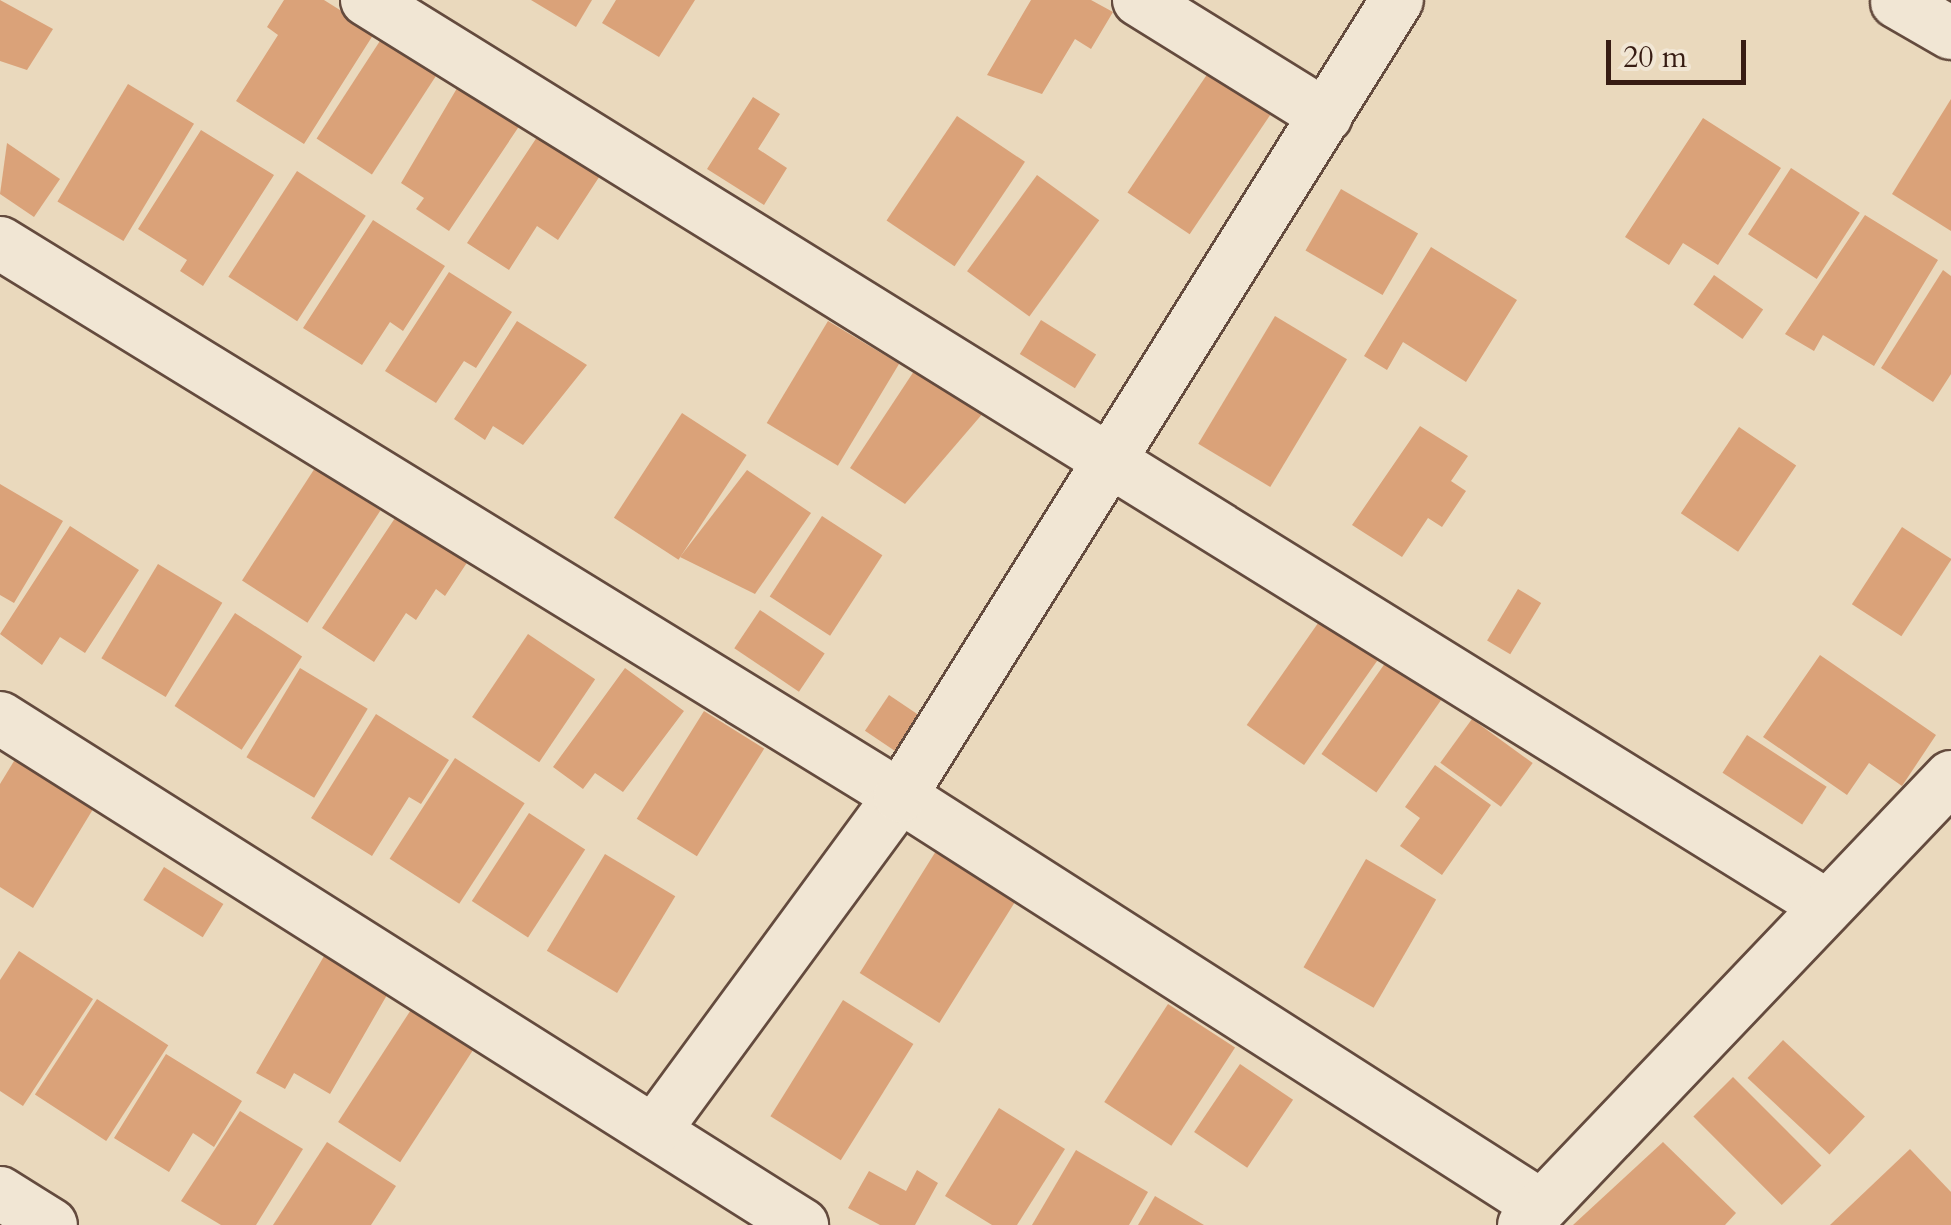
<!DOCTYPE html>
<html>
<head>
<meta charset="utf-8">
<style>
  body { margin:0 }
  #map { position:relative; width:1951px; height:1225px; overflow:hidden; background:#ead9bd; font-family:Cardo,serif }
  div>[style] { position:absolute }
  .building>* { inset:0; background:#daa279; transform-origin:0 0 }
  .roads { filter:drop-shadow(2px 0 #644b3e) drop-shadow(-2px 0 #644b3e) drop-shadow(0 2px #644b3e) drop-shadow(0 -2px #644b3e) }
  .street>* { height:52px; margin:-26px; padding:0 26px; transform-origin:26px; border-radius:26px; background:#f1e6d4 }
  span { translate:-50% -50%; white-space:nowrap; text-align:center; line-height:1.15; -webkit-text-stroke:10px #f1e6d4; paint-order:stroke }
  .scale { position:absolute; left:1606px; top:40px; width:140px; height:45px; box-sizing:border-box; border:5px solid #371c13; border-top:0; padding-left:12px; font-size:30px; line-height:35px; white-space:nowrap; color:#371c13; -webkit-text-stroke:8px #f1e6d4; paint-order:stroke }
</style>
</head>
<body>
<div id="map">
  <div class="building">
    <div style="clip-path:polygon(0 0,53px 29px,27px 70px,0 61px)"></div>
    <div style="clip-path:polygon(284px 0,324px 0,375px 32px,304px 144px,236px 101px,278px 35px,267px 27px)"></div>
    <div style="clip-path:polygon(531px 0,592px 0,576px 27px)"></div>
    <div style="clip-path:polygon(616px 0,695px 0,659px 57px,602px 23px)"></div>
    <div style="clip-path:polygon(1031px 0,1091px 0,1113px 12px,1091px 49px,1075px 39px,1042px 94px,987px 75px)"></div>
    <div style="left:389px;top:27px;width:66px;height:133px;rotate:33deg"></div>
    <div style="clip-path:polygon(466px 73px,528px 113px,449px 231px,416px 209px,424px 198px,401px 183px)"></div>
    <div style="left:1208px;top:73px;width:75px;height:144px;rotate:34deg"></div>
    <div style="left:128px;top:84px;width:77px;height:137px;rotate:31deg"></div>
    <div style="clip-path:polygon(753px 97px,780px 114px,758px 149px,787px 168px,764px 205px,707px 169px)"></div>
    <div style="clip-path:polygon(1951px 99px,1951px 231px,1892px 194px)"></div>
    <div style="left:957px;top:116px;width:82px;height:126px;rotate:34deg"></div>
    <div style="clip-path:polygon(1703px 118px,1781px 168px,1718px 265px,1683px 243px,1669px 265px,1625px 237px)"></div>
    <div style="clip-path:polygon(543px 128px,605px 168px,558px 240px,537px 226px,509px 270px,467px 243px)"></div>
    <div style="clip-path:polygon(201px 130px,274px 175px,203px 286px,180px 271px,187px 260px,138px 229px)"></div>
    <div style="clip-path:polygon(7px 143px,60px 179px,34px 217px,0 194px)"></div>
    <div style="left:1791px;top:168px;width:82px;height:79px;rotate:33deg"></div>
    <div style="left:297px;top:171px;width:82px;height:126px;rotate:33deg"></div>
    <div style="left:1037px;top:175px;width:77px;height:119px;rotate:36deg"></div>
    <div style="left:1341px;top:189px;width:89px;height:71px;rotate:30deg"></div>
    <div style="clip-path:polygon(1865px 215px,1938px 260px,1874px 366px,1823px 335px,1814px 351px,1785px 334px)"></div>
    <div style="clip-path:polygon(373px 220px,445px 266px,403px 331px,390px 322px,362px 365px,303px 328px)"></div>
    <div style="clip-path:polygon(1431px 247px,1517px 300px,1466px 382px,1403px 342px,1387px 370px,1364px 356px)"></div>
    <div style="clip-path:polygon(1943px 270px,1951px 276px,1951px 374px,1933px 402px,1881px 368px)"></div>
    <div style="clip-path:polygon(449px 272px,512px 312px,476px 368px,464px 361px,436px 403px,385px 371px)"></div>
    <div style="left:1714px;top:275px;width:60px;height:36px;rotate:35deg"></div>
    <div style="left:1275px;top:316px;width:84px;height:149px;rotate:31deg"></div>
    <div style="left:1041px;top:320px;width:65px;height:40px;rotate:32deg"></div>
    <div style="clip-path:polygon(517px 321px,587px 365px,523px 445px,493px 426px,485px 440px,454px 419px)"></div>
    <div style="left:828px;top:321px;width:83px;height:119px;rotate:31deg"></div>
    <div style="clip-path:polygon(922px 359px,990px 405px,905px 504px,850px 468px)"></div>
    <div style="left:682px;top:413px;width:77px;height:125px;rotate:33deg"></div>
    <div style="clip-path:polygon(1420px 426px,1468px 456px,1451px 481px,1466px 491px,1442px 527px,1428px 518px,1402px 557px,1352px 525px)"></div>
    <div style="left:1739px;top:427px;width:69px;height:104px;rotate:34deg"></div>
    <div style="left:315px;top:468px;width:78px;height:134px;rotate:33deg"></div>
    <div style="clip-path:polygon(747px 470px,811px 513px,755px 594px,680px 557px)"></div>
    <div style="clip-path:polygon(0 484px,63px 521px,14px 603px,0 595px)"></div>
    <div style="clip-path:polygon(401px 509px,472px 555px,445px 596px,436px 589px,416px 620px,406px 613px,374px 662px,322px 628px)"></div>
    <div style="left:822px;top:516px;width:72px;height:96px;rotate:33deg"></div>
    <div style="clip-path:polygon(70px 526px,139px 570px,85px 653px,60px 637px,42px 665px,0 634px)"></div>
    <div style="left:1902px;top:527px;width:59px;height:92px;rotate:33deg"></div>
    <div style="left:158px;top:564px;width:75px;height:110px;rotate:31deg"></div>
    <div style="left:1518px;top:589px;width:27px;height:60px;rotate:31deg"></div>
    <div style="left:760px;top:610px;width:78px;height:46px;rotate:34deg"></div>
    <div style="left:235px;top:613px;width:80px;height:111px;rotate:33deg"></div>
    <div style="left:1323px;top:616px;width:70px;height:133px;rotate:35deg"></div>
    <div style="left:528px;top:634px;width:81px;height:100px;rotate:34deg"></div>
    <div style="clip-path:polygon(1820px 655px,1936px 735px,1902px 786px,1869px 763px,1847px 795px,1763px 737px)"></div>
    <div style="left:1388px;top:659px;width:67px;height:116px;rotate:35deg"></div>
    <div style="left:300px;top:668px;width:79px;height:104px;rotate:31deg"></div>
    <div style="clip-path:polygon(625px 668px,684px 711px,623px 792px,595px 773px,583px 789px,553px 767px)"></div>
    <div style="left:889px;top:695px;width:47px;height:43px;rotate:34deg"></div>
    <div style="left:704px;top:711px;width:71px;height:127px;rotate:32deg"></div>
    <div style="clip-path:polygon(376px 714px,449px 760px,421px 804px,409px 797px,372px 856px,311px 818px)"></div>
    <div style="left:1472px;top:719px;width:75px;height:54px;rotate:36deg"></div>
    <div style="left:1747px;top:735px;width:95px;height:45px;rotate:33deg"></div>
    <div style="clip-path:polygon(22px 748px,101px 796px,33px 908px,0 887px,0 784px)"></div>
    <div style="left:455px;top:758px;width:83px;height:120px;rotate:33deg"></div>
    <div style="clip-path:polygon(1435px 765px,1491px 805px,1442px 875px,1400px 846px,1420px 818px,1405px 807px)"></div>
    <div style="left:529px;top:813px;width:67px;height:105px;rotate:33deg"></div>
    <div style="left:936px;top:851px;width:94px;height:144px;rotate:32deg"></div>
    <div style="left:605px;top:854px;width:82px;height:113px;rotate:31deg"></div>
    <div style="left:1366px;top:859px;width:81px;height:125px;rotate:30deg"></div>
    <div style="left:164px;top:867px;width:70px;height:39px;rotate:32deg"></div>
    <div style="clip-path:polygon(19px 951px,93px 999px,23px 1106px,0 1091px,0 980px)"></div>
    <div style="clip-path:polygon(327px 951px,391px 988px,330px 1094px,294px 1073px,285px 1089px,256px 1073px)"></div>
    <div style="left:97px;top:999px;width:85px;height:114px;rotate:33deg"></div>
    <div style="left:843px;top:1000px;width:83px;height:137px;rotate:32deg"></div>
    <div style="left:416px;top:1002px;width:74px;height:143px;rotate:33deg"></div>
    <div style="left:1168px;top:1004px;width:80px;height:117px;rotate:33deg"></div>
    <div style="left:1783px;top:1040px;width:112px;height:52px;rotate:43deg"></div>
    <div style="clip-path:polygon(166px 1054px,242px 1101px,214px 1147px,193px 1133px,169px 1172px,114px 1138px)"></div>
    <div style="left:1240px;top:1064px;width:64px;height:82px;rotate:34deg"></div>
    <div style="left:1733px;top:1077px;width:125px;height:56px;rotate:45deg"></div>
    <div style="clip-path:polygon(999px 1108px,1065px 1149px,1017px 1225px,992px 1225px,945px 1196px)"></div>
    <div style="clip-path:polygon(240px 1111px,303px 1149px,256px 1225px,221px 1225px,181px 1201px)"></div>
    <div style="clip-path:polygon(327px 1142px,396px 1186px,371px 1225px,273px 1225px)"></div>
    <div style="clip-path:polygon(1663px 1142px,1736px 1213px,1725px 1225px,1573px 1225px)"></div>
    <div style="clip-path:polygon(1910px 1149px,1951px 1192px,1951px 1225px,1830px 1225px)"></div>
    <div style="clip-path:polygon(1076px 1150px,1148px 1192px,1129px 1225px,1032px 1225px)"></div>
    <div style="clip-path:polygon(917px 1170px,938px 1183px,915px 1225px,880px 1225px,848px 1208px,869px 1171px,906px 1191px)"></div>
    <div style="clip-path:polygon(1155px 1196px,1204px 1225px,1138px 1225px)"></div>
  </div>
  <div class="roads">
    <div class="street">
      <div style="left:367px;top:0;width:1715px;rotate:31.82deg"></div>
      <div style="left:1139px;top:0;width:220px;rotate:31.8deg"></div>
      <div style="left:1897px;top:2px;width:62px;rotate:29.9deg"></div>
      <div style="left:0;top:243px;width:1056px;rotate:31.57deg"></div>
      <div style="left:900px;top:796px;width:761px;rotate:32.6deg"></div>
      <div style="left:0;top:718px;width:949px;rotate:32.3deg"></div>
      <div style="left:654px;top:1131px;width:416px;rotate:-53.7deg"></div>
      <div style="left:900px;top:796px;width:938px;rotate:-58.02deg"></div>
      <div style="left:0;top:1193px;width:60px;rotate:32.1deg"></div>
      <div style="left:1524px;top:1225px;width:619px;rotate:-46.37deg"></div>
    </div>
  </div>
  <div class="scale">20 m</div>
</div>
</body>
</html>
